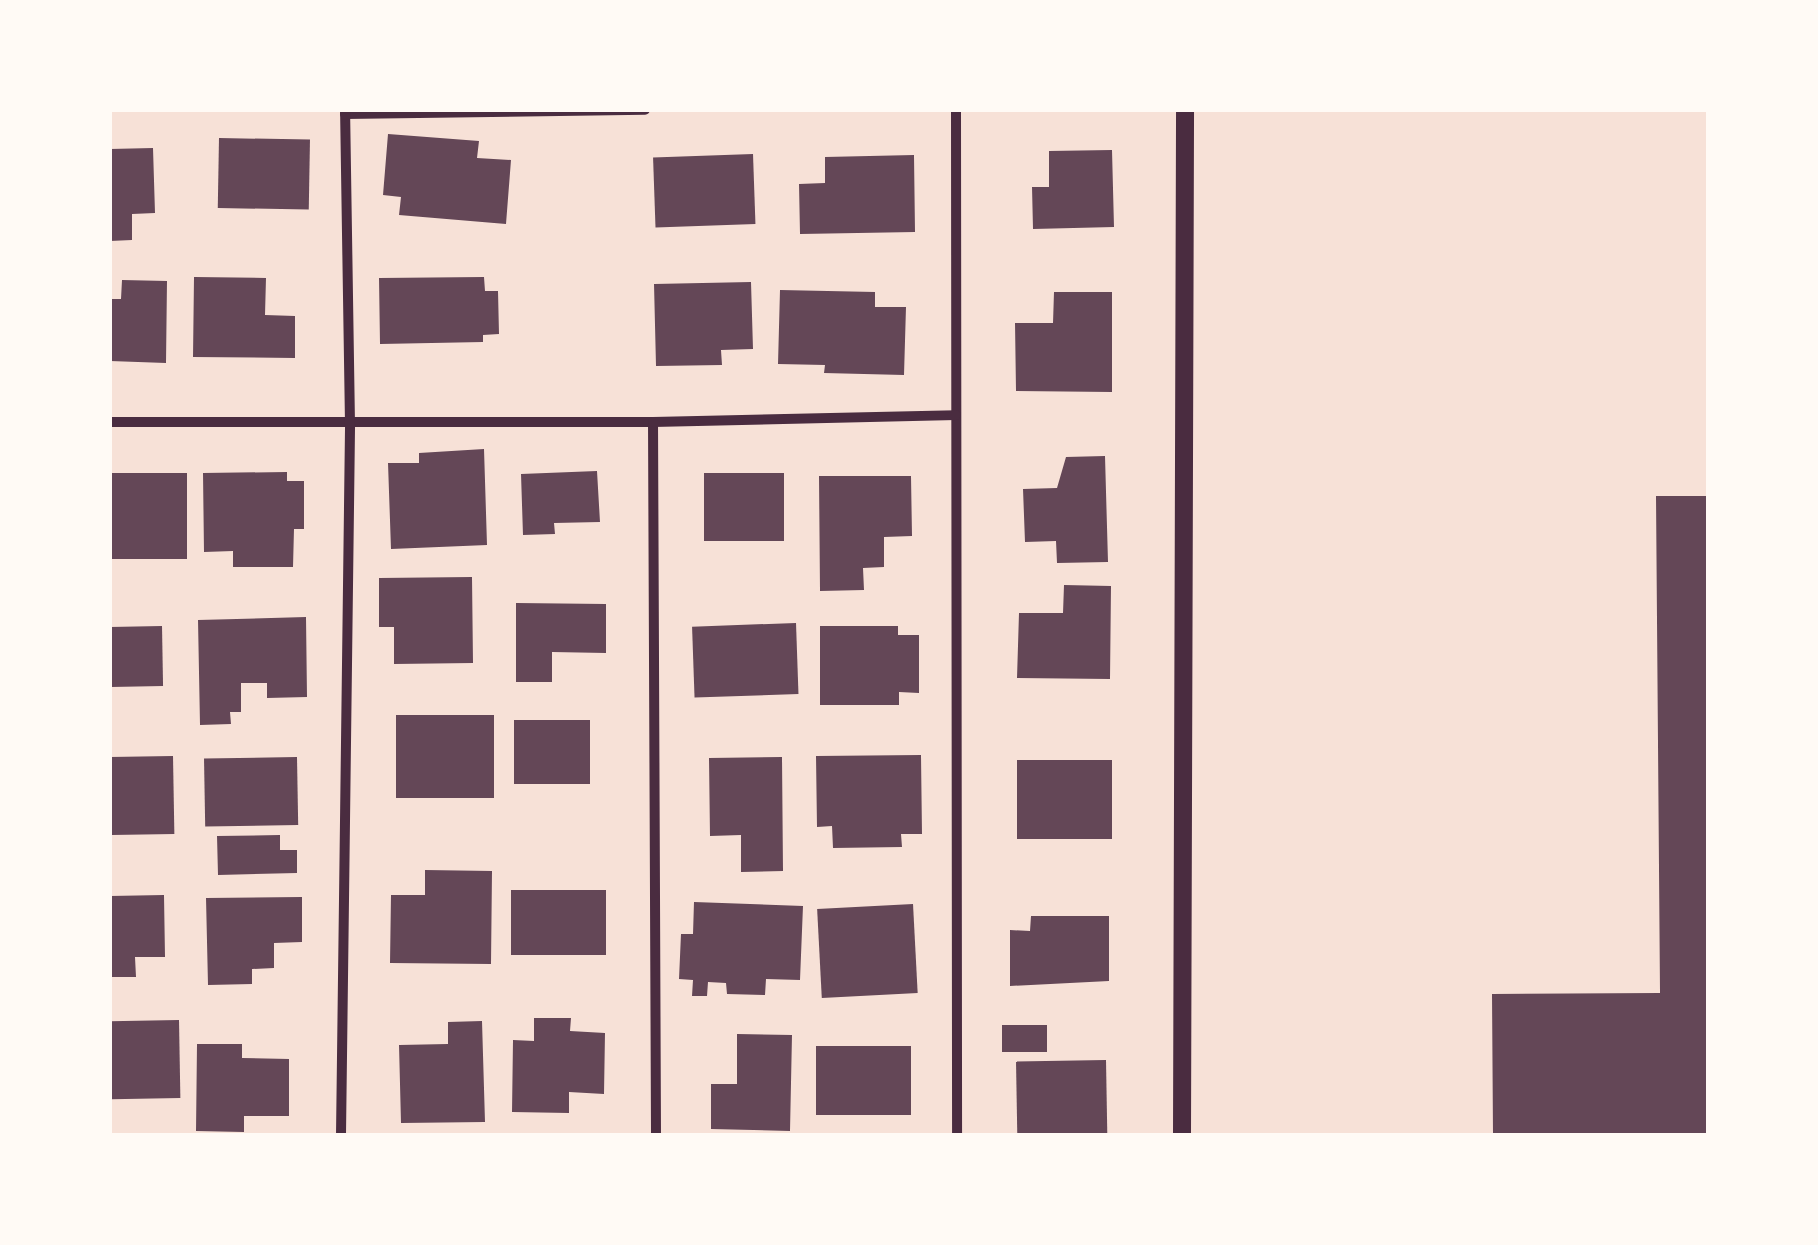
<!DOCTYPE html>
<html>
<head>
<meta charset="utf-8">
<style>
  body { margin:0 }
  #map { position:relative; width:1818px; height:1245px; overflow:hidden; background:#f7e1d7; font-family:"Alegreya Sans",sans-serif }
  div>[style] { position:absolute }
  .building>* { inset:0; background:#644757; transform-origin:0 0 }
  .minor>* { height:10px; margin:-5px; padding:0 5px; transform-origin:5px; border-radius:5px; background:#4a2c40 }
  .tertiary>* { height:18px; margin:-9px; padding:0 9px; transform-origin:9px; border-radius:9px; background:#4a2c40 }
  span { translate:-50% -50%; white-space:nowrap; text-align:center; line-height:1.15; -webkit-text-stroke:10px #fffaf5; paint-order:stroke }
  .frame { position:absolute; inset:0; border:112px solid #fffaf5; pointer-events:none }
</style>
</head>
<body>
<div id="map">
  <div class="building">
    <div style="clip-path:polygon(388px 134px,479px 141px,477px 158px,511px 160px,506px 224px,399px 215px,401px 197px,383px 195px)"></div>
    <div style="left:219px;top:138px;width:91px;height:70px;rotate:1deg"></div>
    <div style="clip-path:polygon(153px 148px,155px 213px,132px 214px,132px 240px,110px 241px,110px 149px)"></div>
    <div style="clip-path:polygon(1112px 150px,1114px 227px,1033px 229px,1032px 187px,1049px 187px,1049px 151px)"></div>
    <div style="left:753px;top:154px;width:70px;height:100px;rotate:88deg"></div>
    <div style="clip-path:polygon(914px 155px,915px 232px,800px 234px,799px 184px,825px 183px,825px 157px)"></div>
    <div style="clip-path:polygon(194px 277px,266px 278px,265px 315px,295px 316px,295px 358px,193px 357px)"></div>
    <div style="clip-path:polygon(484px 277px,485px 291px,498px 291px,499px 334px,483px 335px,483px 342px,380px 344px,379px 278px)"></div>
    <div style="clip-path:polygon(122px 280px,167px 281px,166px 363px,110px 361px,110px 299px,121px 299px)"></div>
    <div style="clip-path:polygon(751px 282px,753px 349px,721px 350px,722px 365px,656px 366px,654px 284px)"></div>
    <div style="clip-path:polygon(780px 290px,875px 292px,875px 307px,906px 307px,904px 375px,824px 373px,825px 365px,778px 364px)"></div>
    <div style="clip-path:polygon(1054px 292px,1112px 292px,1112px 392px,1016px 391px,1015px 323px,1053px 323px)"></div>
    <div style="clip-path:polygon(484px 449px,487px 545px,391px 549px,388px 463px,419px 463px,419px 453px)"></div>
    <div style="clip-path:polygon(1105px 456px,1108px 562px,1057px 563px,1056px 541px,1025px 542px,1023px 489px,1057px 488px,1066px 457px)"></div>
    <div style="clip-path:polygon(597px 471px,600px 522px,554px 523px,555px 534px,523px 535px,521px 474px)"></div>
    <div style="clip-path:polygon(287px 472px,287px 481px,304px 481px,304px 529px,294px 529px,293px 567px,233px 567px,233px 551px,204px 552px,203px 473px)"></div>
    <div style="left:187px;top:473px;width:86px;height:77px;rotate:90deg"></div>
    <div style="left:704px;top:473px;width:80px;height:68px"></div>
    <div style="clip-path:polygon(819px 476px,911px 476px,912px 536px,884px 537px,884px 567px,863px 568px,864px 590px,820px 591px)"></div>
    <div style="clip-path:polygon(1656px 496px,1708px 496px,1708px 1135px,1493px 1135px,1492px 994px,1660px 993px)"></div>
    <div style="clip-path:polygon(472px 577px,473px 663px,394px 664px,394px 627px,379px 627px,379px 578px)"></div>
    <div style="clip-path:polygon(1064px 585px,1111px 586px,1110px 679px,1017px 678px,1019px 613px,1063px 613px)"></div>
    <div style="clip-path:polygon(516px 603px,606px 604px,606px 653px,552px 652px,552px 682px,516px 682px)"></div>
    <div style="clip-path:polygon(306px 617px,307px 697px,267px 698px,267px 683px,241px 683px,241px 712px,230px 712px,231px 724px,200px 725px,198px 620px)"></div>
    <div style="left:796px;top:623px;width:71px;height:104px;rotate:88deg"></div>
    <div style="left:162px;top:626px;width:60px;height:52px;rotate:89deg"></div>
    <div style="clip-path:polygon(820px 626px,898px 626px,898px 635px,919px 635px,919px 693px,899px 692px,899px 705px,820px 705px)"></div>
    <div style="left:396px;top:715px;width:98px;height:83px"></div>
    <div style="left:514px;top:720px;width:76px;height:64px"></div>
    <div style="clip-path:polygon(921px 755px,922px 834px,901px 834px,902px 847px,833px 848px,832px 826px,817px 827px,816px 756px)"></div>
    <div style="left:173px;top:756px;width:78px;height:63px;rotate:89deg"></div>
    <div style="left:297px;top:757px;width:68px;height:93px;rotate:89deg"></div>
    <div style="clip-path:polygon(782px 757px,783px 871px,741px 872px,741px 835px,710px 836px,709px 758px)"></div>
    <div style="left:1017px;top:760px;width:95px;height:79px"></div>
    <div style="clip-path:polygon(280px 835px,280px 850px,297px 850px,297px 873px,218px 875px,217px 836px)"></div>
    <div style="clip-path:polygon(425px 870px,492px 871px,491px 964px,390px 963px,391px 895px,425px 895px)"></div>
    <div style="left:606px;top:890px;width:65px;height:95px;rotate:90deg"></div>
    <div style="clip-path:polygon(164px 895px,165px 957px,135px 957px,136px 977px,110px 977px,110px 896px)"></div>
    <div style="clip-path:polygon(302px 897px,302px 942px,274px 943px,274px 968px,252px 969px,252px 984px,208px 985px,206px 898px)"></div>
    <div style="clip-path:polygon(694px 902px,803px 906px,800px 980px,766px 979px,765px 995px,727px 994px,726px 983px,708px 982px,707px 996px,692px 996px,693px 980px,679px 979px,681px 934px,693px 934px)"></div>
    <div style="left:913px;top:904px;width:89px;height:96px;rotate:87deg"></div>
    <div style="clip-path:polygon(1031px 916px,1109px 916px,1109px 981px,1010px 986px,1010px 930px,1030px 931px)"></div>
    <div style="clip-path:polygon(534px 1018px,571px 1018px,570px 1031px,605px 1033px,604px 1094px,569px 1092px,569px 1113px,512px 1112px,513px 1040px,534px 1041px)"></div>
    <div style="left:179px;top:1020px;width:78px;height:69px;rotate:89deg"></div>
    <div style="clip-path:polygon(482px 1021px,485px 1122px,401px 1123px,399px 1045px,448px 1044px,448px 1022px)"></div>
    <div style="left:1047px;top:1025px;width:27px;height:45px;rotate:90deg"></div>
    <div style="clip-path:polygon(737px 1034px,792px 1035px,790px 1131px,711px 1129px,711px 1084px,737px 1084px)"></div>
    <div style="clip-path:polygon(197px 1044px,242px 1044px,242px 1058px,289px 1059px,289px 1116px,244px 1116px,244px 1132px,196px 1131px)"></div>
    <div style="left:911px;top:1046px;width:69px;height:95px;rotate:90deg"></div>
    <div style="left:1106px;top:1060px;width:75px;height:90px;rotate:89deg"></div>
  </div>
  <div class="minor">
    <div style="left:956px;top:110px;width:1025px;rotate:89.94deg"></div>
    <div style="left:345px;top:114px;width:300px;rotate:-0.8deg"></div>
    <div style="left:110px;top:422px;width:543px"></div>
    <div style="left:341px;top:1135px;width:711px;rotate:-89.27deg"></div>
    <div style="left:350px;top:424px;width:314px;rotate:-90.9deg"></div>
    <div style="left:656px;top:1135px;width:713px;rotate:-90.24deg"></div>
    <div style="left:653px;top:422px;width:303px;rotate:-1.3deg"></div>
  </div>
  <div class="tertiary">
    <div style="left:1182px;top:1135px;width:1025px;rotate:-89.83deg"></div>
  </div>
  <div class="frame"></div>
</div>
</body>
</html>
